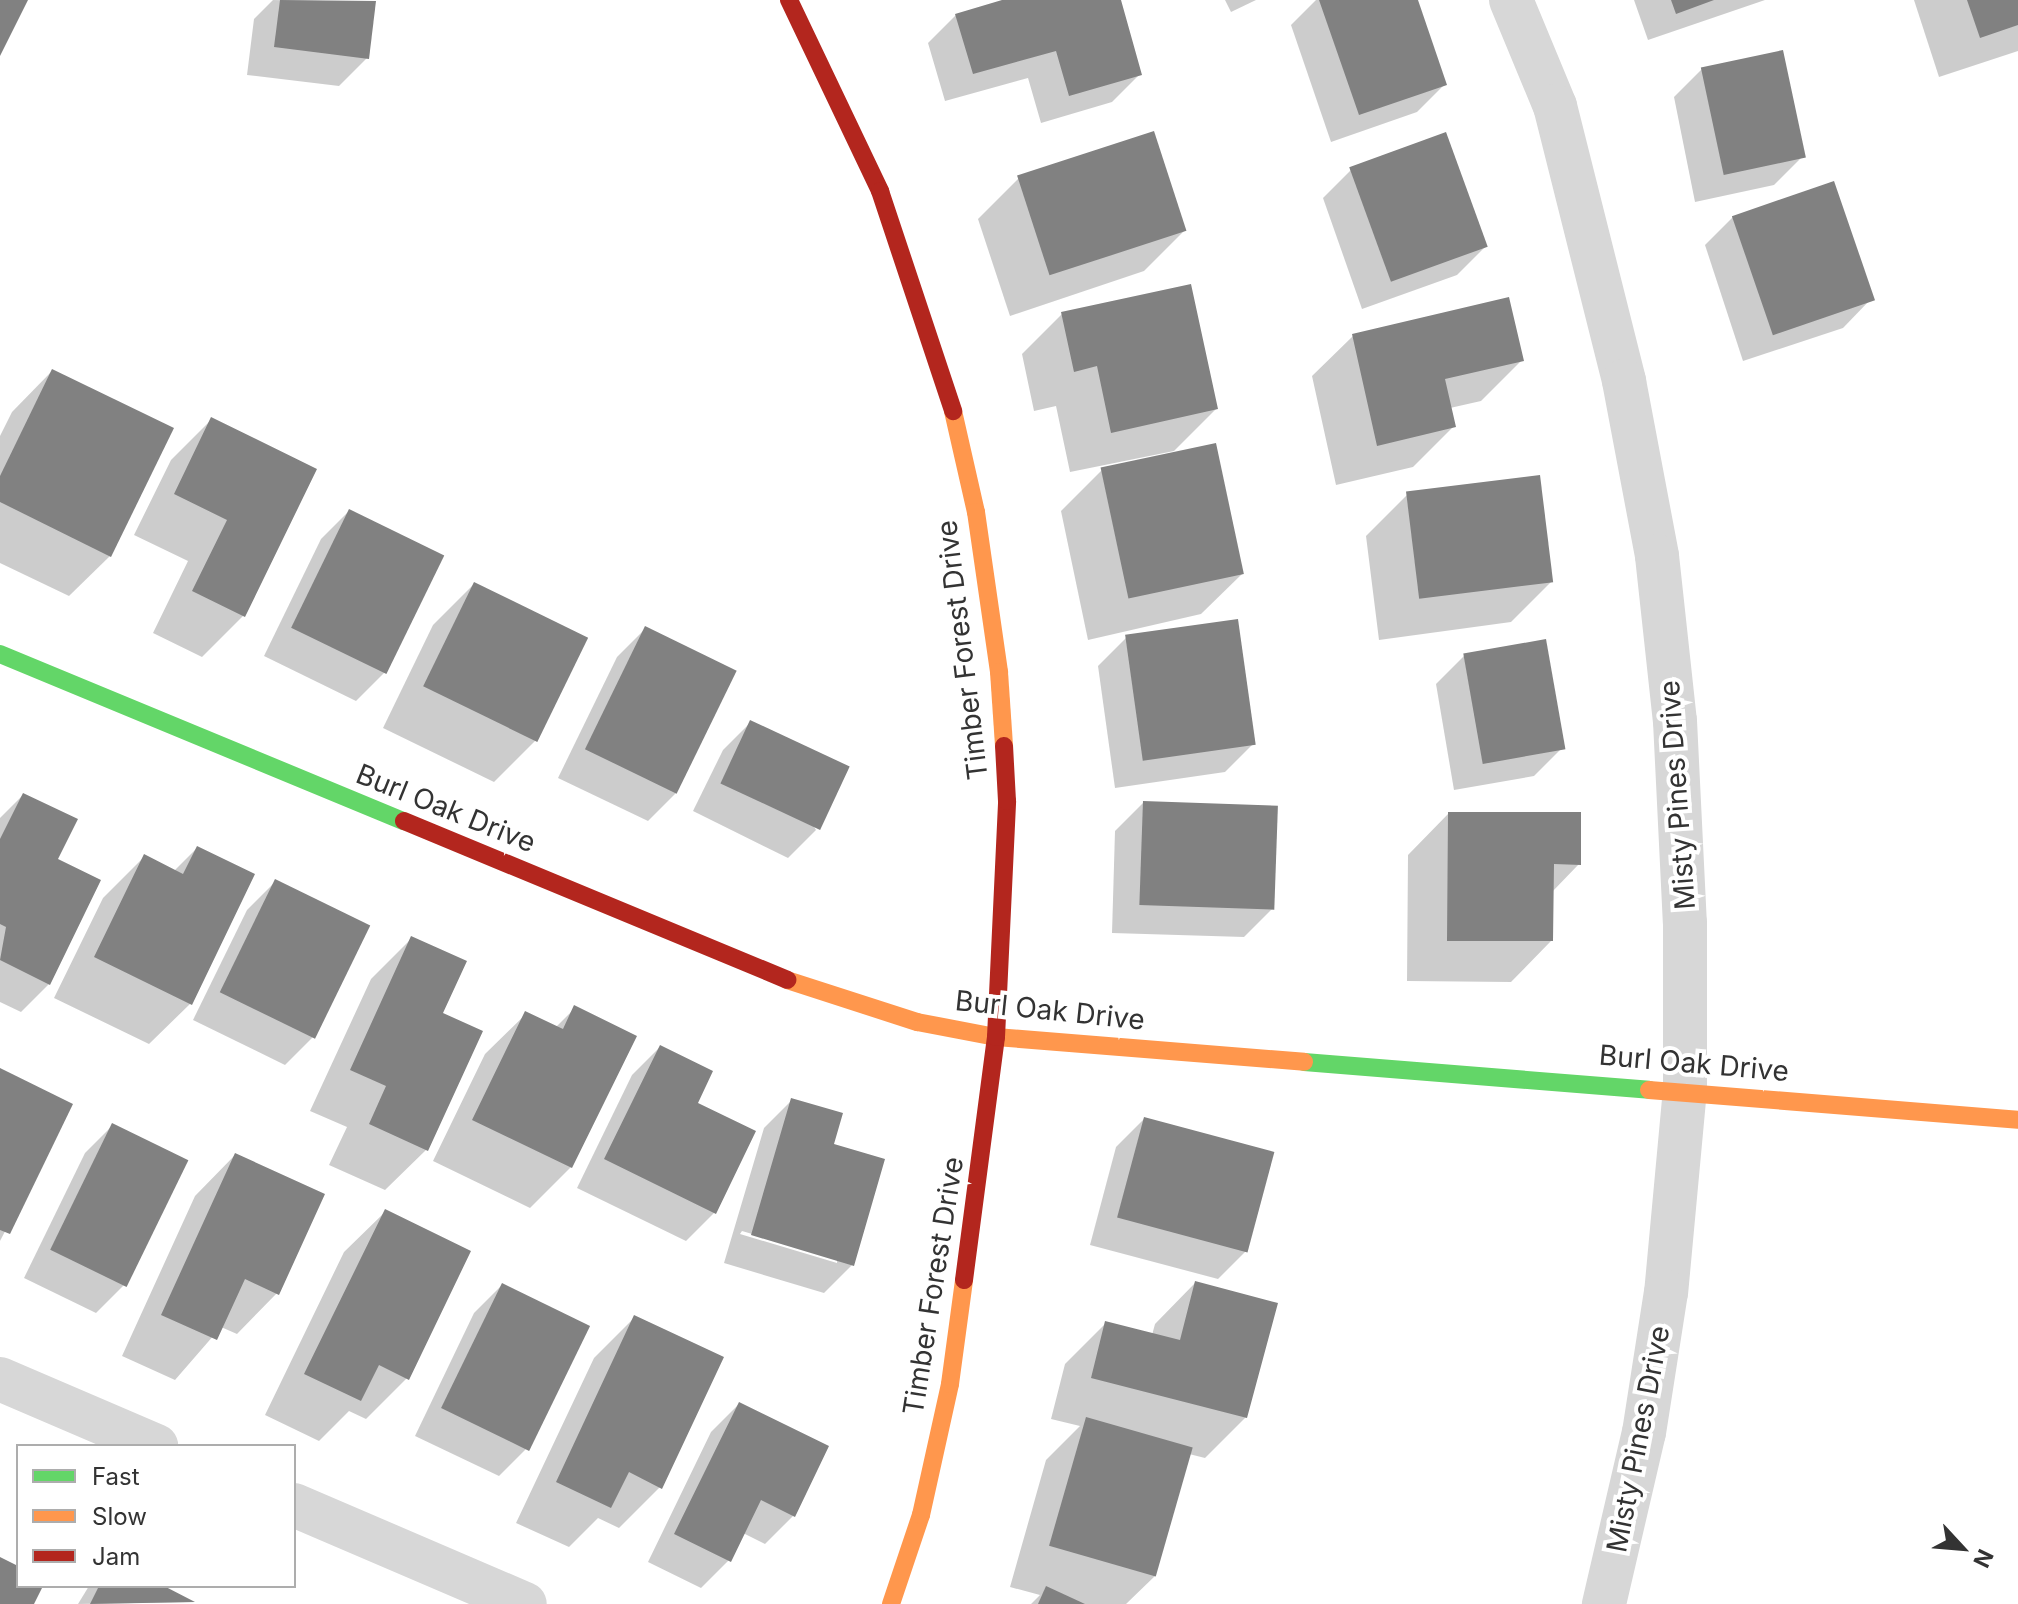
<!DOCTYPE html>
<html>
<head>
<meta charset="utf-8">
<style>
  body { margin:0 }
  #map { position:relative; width:2018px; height:1604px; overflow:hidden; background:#fff; font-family:Inter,sans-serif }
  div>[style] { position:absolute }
  .shadow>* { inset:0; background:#0003 }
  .building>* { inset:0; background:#818181; transform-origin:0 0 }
  .street>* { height:44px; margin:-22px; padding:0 22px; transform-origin:22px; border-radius:22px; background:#d7d7d7 }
  .fast>* { height:18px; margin:-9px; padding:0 9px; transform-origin:9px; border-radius:9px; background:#63d668 }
  .slow>* { height:18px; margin:-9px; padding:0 9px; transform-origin:9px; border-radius:9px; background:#ff974d }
  .jam>* { height:18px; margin:-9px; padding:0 9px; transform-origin:9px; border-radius:9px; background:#b3261e }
  span { translate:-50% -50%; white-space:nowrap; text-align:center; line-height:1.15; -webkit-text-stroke:8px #fff; paint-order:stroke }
  .street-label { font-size:28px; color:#333 }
  .legend { position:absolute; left:16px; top:1444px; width:280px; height:144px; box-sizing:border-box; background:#fff; border:2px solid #adadad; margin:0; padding:10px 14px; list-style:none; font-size:24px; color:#333 }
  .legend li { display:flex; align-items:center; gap:16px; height:40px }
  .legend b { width:40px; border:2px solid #adadad }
  .north { position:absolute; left:1922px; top:1508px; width:80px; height:80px; -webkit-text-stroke:6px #fff; paint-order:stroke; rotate:116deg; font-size:22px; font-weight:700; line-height:32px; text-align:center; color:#333 }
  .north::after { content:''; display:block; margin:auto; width:28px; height:36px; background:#333; clip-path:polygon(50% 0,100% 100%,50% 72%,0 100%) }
</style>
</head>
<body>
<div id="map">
  <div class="shadow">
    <div style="clip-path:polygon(273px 0,374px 2px,367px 58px,339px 86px,247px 75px,254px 19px)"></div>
    <div style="clip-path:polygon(1009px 0,1119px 0,1140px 74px,1112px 102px,1041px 123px,1028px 78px,945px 101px,928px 43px,956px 15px)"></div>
    <div style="clip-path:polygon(1225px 0,1256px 0,1231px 12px)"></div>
    <div style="clip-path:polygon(1316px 0,1416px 0,1445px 84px,1417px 112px,1331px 142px,1291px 25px)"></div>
    <div style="clip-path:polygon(1634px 0,1765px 0,1648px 40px)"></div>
    <div style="clip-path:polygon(1914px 0,2018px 0,2018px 51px,1939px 77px)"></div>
    <div style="clip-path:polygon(1702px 69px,1802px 157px,1774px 185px,1695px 202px,1674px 97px)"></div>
    <div style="clip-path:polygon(1445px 135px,1485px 247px,1457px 275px,1362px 309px,1323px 198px,1351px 170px)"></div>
    <div style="clip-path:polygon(1019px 178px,1185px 230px,1144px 271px,1010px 316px,978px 219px)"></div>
    <div style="clip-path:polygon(1833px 184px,1871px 299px,1843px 328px,1743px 361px,1705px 245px,1733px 217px)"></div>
    <div style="clip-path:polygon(1062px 314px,1216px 409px,1174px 451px,1070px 472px,1056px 406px,1034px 411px,1022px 354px)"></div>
    <div style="clip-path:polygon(1353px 336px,1522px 360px,1481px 401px,1450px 408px,1454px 426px,1413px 467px,1336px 485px,1312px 376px)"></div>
    <div style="clip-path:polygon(52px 371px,110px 556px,69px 596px,0 563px,0 436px,12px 412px)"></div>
    <div style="clip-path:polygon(211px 420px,243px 616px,202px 657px,153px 633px,188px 561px,134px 535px,171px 460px)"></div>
    <div style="clip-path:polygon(1102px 470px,1242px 574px,1201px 614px,1088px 640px,1061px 511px)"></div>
    <div style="clip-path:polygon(1407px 495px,1552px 581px,1511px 622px,1379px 640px,1366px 536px)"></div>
    <div style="clip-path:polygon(349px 511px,384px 673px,356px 701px,264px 656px,321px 539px)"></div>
    <div style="clip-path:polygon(474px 584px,535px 741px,494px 782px,383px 728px,433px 625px)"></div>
    <div style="clip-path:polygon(645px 629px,676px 793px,648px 821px,558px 778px,617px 657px)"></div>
    <div style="clip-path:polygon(1126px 638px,1253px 744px,1225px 772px,1115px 788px,1098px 666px)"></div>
    <div style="clip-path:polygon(1464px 656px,1562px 748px,1534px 776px,1454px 790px,1436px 684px)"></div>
    <div style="clip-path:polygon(751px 722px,816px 830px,788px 858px,693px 811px,723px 750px)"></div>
    <div style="clip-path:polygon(23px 795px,56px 860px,49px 984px,21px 1012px,0 1002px,0 818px)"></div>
    <div style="clip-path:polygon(1143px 803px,1272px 909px,1244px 937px,1112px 933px,1115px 831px)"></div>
    <div style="clip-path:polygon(1448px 814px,1579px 864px,1552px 892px,1551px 941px,1511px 982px,1407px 981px,1408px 855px)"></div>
    <div style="clip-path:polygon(197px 848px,190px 1004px,149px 1044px,54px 998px,103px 898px,144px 857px,174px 871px)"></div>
    <div style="clip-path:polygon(275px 882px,313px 1037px,285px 1065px,193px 1020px,247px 910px)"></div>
    <div style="clip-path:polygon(412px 938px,440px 1014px,426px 1150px,385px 1190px,329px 1165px,347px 1127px,310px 1111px,371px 979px)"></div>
    <div style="clip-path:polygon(575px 1008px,571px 1167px,530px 1208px,433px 1161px,485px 1054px,526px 1014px,555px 1028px)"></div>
    <div style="clip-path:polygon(660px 1047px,695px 1104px,714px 1213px,686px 1241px,577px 1188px,632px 1075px)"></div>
    <div style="clip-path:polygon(0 1070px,71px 1105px,0 1241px)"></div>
    <div style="clip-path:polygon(evenodd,792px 1100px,852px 1265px,824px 1293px,724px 1263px,764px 1128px,792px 1100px,742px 1231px,837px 1259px,837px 1263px,740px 1234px,742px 1231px)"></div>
    <div style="clip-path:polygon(1144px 1119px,1246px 1251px,1218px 1279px,1090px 1245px,1116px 1147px)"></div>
    <div style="clip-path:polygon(113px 1125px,185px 1161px,124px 1285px,96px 1313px,24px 1278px,85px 1153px)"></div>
    <div style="clip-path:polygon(235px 1155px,277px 1293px,237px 1334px,221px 1327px,175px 1380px,122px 1356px,195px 1196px)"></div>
    <div style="clip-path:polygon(385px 1212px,407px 1378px,366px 1419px,349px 1411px,319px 1441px,265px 1415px,344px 1252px)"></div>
    <div style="clip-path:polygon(1195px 1283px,1246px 1417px,1205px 1458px,1189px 1454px,1155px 1576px,1126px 1604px,1031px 1604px,1040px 1595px,1010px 1587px,1046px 1460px,1080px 1426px,1051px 1419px,1065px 1364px,1106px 1323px,1152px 1335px,1155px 1324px)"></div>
    <div style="clip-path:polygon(502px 1285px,527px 1448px,499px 1476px,415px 1436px,474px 1313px)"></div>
    <div style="clip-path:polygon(635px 1317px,660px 1487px,619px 1528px,598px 1518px,569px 1547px,516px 1523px,594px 1358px)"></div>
    <div style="clip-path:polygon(739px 1404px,793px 1516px,765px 1544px,743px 1533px,729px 1560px,701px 1588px,648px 1562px,711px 1432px)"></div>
    <div style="clip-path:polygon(89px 1586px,159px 1586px,193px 1602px,78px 1604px)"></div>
  </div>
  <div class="building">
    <div style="clip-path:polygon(0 0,28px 0,0 56px)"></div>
    <div style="clip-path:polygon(280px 0,376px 1px,369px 59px,274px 47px)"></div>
    <div style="clip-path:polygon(1002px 0,1121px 0,1142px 75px,1069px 96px,1056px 51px,973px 74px,955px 14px)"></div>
    <div style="clip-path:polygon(1319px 0,1418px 0,1447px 85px,1359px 115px)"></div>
    <div style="clip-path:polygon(1671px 0,1714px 0,1676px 14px)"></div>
    <div style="clip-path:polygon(1967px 0,2018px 0,2018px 25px,1980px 38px)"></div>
    <div style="left:1783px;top:50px;width:110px;height:84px;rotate:78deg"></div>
    <div style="left:1154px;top:131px;width:105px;height:144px;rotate:72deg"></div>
    <div style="left:1446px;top:132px;width:122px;height:103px;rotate:70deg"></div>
    <div style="left:1834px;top:181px;width:126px;height:108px;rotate:71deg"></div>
    <div style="clip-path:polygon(1191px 284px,1218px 409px,1111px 433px,1097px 366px,1074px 372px,1061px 312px)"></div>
    <div style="clip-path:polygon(1509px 297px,1524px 361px,1445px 379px,1456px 427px,1377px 446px,1352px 334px)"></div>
    <div style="clip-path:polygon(52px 369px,174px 428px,111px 557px,0 502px,0 476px)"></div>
    <div style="clip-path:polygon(211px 417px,317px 469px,245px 617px,192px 591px,227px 520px,174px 494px)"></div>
    <div style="left:1216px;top:443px;width:134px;height:118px;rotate:78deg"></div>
    <div style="left:1540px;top:475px;width:108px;height:135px;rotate:83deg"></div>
    <div style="left:349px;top:509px;width:106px;height:132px;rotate:26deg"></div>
    <div style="left:474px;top:582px;width:127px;height:116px;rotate:26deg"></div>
    <div style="left:1238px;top:619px;width:127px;height:114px;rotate:82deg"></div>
    <div style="left:645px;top:626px;width:102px;height:137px;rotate:26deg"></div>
    <div style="left:1546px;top:639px;width:112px;height:84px;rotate:80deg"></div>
    <div style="left:750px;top:720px;width:110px;height:70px;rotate:25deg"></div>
    <div style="clip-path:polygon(23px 793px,78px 819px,58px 859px,101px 880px,50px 985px,0 960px,6px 927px,0 924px,0 839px)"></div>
    <div style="left:1143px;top:801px;width:135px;height:104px;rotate:2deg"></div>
    <div style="clip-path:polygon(1448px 812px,1581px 812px,1581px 865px,1554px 864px,1553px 941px,1447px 941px)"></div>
    <div style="clip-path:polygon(197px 846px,255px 874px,192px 1005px,94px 957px,144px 854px,183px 874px)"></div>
    <div style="left:275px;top:879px;width:106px;height:126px;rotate:26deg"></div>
    <div style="clip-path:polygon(411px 936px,467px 961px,443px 1013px,483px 1031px,428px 1151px,369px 1124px,386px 1086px,350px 1070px)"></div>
    <div style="clip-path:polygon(574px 1005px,637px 1036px,572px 1168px,472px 1120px,525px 1011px,563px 1029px)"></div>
    <div style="clip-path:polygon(660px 1045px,713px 1071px,698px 1103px,756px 1131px,716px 1214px,604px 1159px)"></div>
    <div style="clip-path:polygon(0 1068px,73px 1104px,10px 1234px,0 1230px)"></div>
    <div style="clip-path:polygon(791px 1098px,843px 1113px,834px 1144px,885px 1159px,854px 1266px,751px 1235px)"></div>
    <div style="left:1144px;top:1117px;width:135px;height:104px;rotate:15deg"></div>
    <div style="left:112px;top:1123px;width:85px;height:141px;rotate:26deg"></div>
    <div style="clip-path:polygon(235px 1153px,325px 1194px,279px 1295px,245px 1279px,217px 1340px,161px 1315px)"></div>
    <div style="clip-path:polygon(385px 1209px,471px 1251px,409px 1380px,379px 1365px,361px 1401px,304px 1374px)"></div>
    <div style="clip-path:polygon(1195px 1281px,1278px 1303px,1247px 1418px,1091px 1378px,1105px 1321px,1180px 1340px)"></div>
    <div style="left:502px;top:1283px;width:98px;height:139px;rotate:26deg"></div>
    <div style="clip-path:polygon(634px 1315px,724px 1357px,662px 1489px,629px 1472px,611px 1508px,556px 1482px)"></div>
    <div style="clip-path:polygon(739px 1402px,829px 1446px,795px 1517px,761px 1500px,731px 1562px,674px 1534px)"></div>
    <div style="left:1086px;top:1417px;width:111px;height:134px;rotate:16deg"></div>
    <div style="clip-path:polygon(0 1557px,18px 1566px,18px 1586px,43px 1586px,34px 1604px,0 1604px)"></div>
    <div style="clip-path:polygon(99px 1586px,164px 1586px,195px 1602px,90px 1604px)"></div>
    <div style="clip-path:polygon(1046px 1586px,1085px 1604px,1038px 1604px)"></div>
  </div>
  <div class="street">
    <div style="left:1511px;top:0;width:115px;rotate:67.5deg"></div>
    <div style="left:1555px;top:106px;width:284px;rotate:75.9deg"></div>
    <div style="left:1624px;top:381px;width:178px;rotate:79.3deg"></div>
    <div style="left:1657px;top:556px;width:166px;rotate:83.8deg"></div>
    <div style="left:1675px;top:721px;width:202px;rotate:87.2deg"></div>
    <div style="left:1685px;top:923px;width:166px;rotate:90deg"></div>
    <div style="left:1685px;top:1089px;width:204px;rotate:95.3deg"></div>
    <div style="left:1666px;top:1292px;width:142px;rotate:98.9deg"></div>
    <div style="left:1644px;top:1432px;width:177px;rotate:103.1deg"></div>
    <div style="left:0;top:1379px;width:170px;rotate:23.2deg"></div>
    <div style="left:294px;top:1505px;width:251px;rotate:23.2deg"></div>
  </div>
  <div class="fast">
    <div style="left:0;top:654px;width:437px;rotate:22.5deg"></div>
    <div style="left:1304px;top:1062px;width:346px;rotate:4.6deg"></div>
  </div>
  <div class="slow">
    <div style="left:953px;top:411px;width:104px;rotate:77.2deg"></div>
    <div style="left:976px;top:512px;width:162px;rotate:81.8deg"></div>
    <div style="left:999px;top:672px;width:74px;rotate:86.1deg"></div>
    <div style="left:787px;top:980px;width:137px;rotate:17.9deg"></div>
    <div style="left:917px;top:1022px;width:80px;rotate:10.8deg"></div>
    <div style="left:996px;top:1037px;width:309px;rotate:4.6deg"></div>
    <div style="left:1649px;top:1090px;width:370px;rotate:4.6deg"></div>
    <div style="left:891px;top:1604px;width:94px;rotate:-71.4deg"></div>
    <div style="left:921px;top:1515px;width:134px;rotate:-77.5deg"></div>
    <div style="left:950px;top:1384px;width:105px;rotate:-82.3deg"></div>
  </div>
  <div class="jam">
    <div style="left:789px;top:0;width:212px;rotate:64.5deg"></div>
    <div style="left:880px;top:191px;width:232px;rotate:71.6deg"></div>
    <div style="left:404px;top:821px;width:415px;rotate:22.5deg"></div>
    <div style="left:964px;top:1280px;width:245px;rotate:-82.5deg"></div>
    <div style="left:996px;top:1037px;width:236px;rotate:-87.3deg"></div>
    <div style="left:1007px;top:801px;width:55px;rotate:-93.1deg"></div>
  </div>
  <div class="street-label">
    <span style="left:962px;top:650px;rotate:-97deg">Timber Forest Drive</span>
    <span style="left:1677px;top:795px;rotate:-94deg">Misty Pines Drive</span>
    <span style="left:446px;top:808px;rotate:22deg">Burl Oak Drive</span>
    <span style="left:1050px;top:1010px;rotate:6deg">Burl Oak Drive</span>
    <span style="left:1694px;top:1063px;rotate:5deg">Burl Oak Drive</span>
    <span style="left:933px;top:1286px;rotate:-81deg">Timber Forest Drive</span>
    <span style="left:1638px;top:1439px;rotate:-79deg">Misty Pines Drive</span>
  </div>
  <ul class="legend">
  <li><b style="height:10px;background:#63d668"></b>Fast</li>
  <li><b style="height:10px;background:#ff974d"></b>Slow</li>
  <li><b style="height:10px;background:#b3261e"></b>Jam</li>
  </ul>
  <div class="north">N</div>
</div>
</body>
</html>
